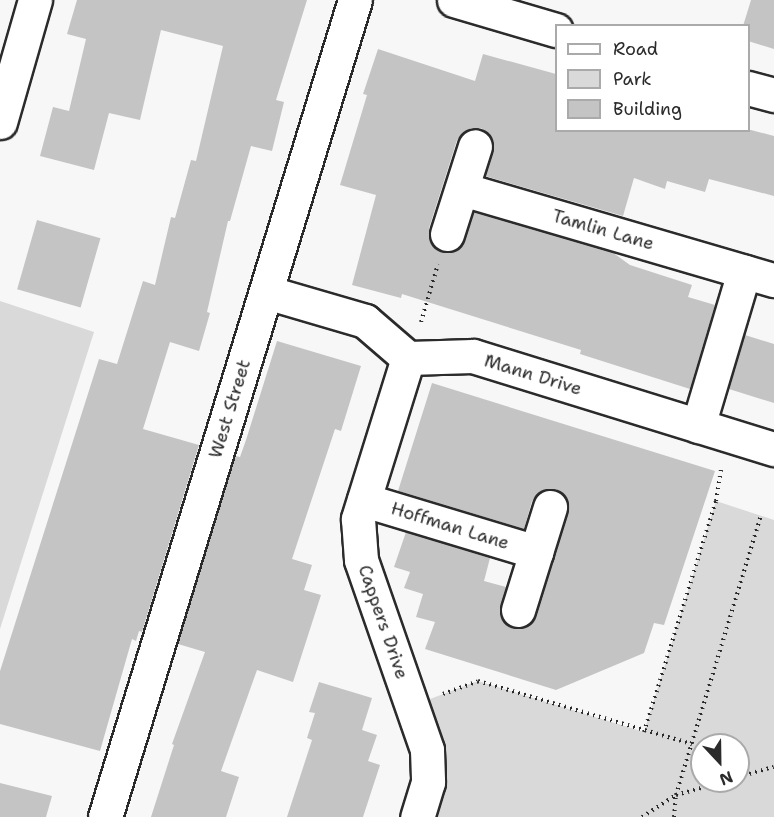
<!DOCTYPE html>
<html>
<head>
<meta charset="utf-8">
<style>
  body { margin:0 }
  #map { position:relative; width:774px; height:817px; overflow:hidden; background:#f7f7f7; font-family:"Shantell Sans",sans-serif }
  div>[style] { position:absolute }
  .green>* { inset:0; background:#d9d9d9 }
  .building>* { inset:0; background:#c4c4c4; transform-origin:0 0 }
  .path>* { height:4px; margin-top:-2px; transform-origin:0; background:repeating-linear-gradient(90deg,#2b2b2b 0 1.5px,transparent 0 6px) }
  .roads { filter:drop-shadow(2px 0 #2b2b2b) drop-shadow(-2px 0 #2b2b2b) drop-shadow(0 2px #2b2b2b) drop-shadow(0 -2px #2b2b2b) }
  .street>* { height:33px; margin:-16.5px; padding:0 16.5px; transform-origin:16.5px; border-radius:16.5px; background:#fff }
  span { translate:-50% -50%; white-space:nowrap; text-align:center; line-height:1.15; -webkit-text-stroke:4.5px #fff; paint-order:stroke }
  .street-label { font-size:18px; color:#2b2b2b }
  .legend { position:absolute; left:555px; top:24px; width:195px; height:108px; box-sizing:border-box; background:#fff; border:2px solid #aaa; margin:0; padding:8px 10px; list-style:none; font-size:18px; color:#2b2b2b }
  .legend li { display:flex; align-items:center; gap:12px; height:30px }
  .legend b { width:30px; border:2px solid #aaa }
  .north { position:absolute; left:690px; top:733px; width:60px; height:60px; box-sizing:border-box; background:#fff; border:2px solid #aaa; border-radius:50%; rotate:158deg; font-size:16px; font-weight:700; line-height:24px; text-align:center; color:#2b2b2b }
  .north::after { content:''; display:block; margin:auto; width:21px; height:27px; background:#2b2b2b; clip-path:polygon(50% 0,100% 100%,50% 72%,0 100%) }
</style>
</head>
<body>
<div id="map">
  <div class="green">
    <div style="clip-path:polygon(0 301px,94px 332px,0 629px)"></div>
    <div style="clip-path:polygon(evenodd,716px 501px,774px 520px,774px 817px,432px 817px,422px 702px,478px 681px,644px 732px,716px 501px,702px 745px,738px 745px,738px 781px,702px 781px,702px 745px)"></div>
  </div>
  <div class="building">
    <div style="clip-path:polygon(77px 0,307px 0,276px 100px,284px 102px,272px 151px,251px 146px,230px 221px,228px 221px,207px 312px,210px 313px,199px 351px,170px 342px,143px 429px,199px 445px,142px 632px,139px 631px,136px 641px,132px 639px,100px 751px,0 724px,0 671px,99px 359px,117px 364px,143px 281px,155px 285px,171px 217px,175px 218px,191px 160px,196px 161px,223px 46px,161px 30px,140px 120px,109px 113px,94px 170px,40px 156px,53px 107px,69px 111px,86px 39px,67px 34px)"></div>
    <div style="clip-path:polygon(751px 0,774px 0,774px 49px,748px 41px,748px 26px,743px 26px)"></div>
    <div style="clip-path:polygon(378px 49px,475px 81px,483px 54px,556px 74px,556px 130px,751px 130px,774px 136px,774px 196px,709px 179px,705px 192px,667px 181px,665px 189px,634px 178px,623px 216px,485px 176px,493px 151px,493px 143px,489px 134px,481px 128px,472px 128px,463px 132px,457px 140px,429px 228px,429px 239px,434px 247px,442px 252px,452px 252px,459px 248px,465px 240px,474px 212px,612px 252px,630px 265px,692px 285px,688px 297px,715px 305px,690px 389px,580px 354px,581px 350px,402px 294px,401px 298px,352px 285px,376px 195px,340px 185px,367px 95px,363px 94px)"></div>
    <div style="left:37px;top:220px;width:66px;height:72px;rotate:16deg"></div>
    <div style="clip-path:polygon(745px 335px,774px 344px,774px 403px,729px 389px)"></div>
    <div style="clip-path:polygon(277px 341px,361px 366px,341px 431px,335px 429px,292px 559px,312px 565px,304px 590px,321px 595px,293px 682px,257px 670px,221px 771px,239px 777px,226px 817px,151px 817px,174px 745px,172px 744px,205px 652px,178px 644px,235px 456px,240px 457px,246px 440px)"></div>
    <div style="clip-path:polygon(432px 383px,715px 471px,664px 625px,654px 623px,644px 653px,556px 690px,425px 649px,435px 622px,416px 617px,423px 594px,404px 588px,410px 572px,394px 567px,406px 532px,490px 558px,484px 581px,506px 587px,500px 615px,505px 623px,513px 628px,522px 628px,530px 624px,536px 616px,568px 513px,568px 503px,564px 495px,556px 489px,546px 489px,538px 493px,532px 501px,524px 529px,398px 491px)"></div>
    <div style="clip-path:polygon(319px 682px,372px 698px,362px 730px,377px 735px,368px 761px,380px 765px,363px 817px,287px 817px,312px 740px,307px 738px,315px 713px,309px 712px)"></div>
    <div style="clip-path:polygon(0 783px,52px 796px,46px 817px,0 817px)"></div>
  </div>
  <div class="path">
    <div style="left:421px;top:322px;width:60px;rotate:-73.7deg"></div>
    <div style="left:443px;top:694px;width:37px;rotate:-20deg"></div>
    <div style="left:478px;top:681px;width:223px;rotate:16.4deg"></div>
    <div style="left:644px;top:732px;width:242px;rotate:-72.7deg"></div>
    <div style="left:716px;top:501px;width:33px;rotate:-81deg"></div>
    <div style="left:738px;top:777px;width:37px;rotate:-16deg"></div>
    <div style="left:642px;top:817px;width:40px;rotate:-32.9deg"></div>
    <div style="left:676px;top:795px;width:292px;rotate:-73.1deg"></div>
    <div style="left:674px;top:817px;width:22px;rotate:-85deg"></div>
    <div style="left:676px;top:795px;width:52px;rotate:-15.6deg"></div>
  </div>
  <div class="roads">
    <div class="street">
      <div style="left:454px;top:0;width:106px;rotate:16.4deg"></div>
      <div style="left:748px;top:88px;width:27px;rotate:15deg"></div>
      <div style="left:0;top:122px;width:127px;rotate:-74deg"></div>
      <div style="left:462px;top:189px;width:325px;rotate:16.3deg"></div>
      <div style="left:447px;top:234px;width:92px;rotate:-72.3deg"></div>
      <div style="left:266px;top:292px;width:103px;rotate:16.3deg"></div>
      <div style="left:365px;top:321px;width:57px;rotate:40.7deg"></div>
      <div style="left:408px;top:358px;width:65px;rotate:-1.8deg"></div>
      <div style="left:473px;top:356px;width:315px;rotate:17.2deg"></div>
      <div style="left:408px;top:358px;width:169px;rotate:107.3deg"></div>
      <div style="left:358px;top:519px;width:41px;rotate:85.8deg"></div>
      <div style="left:361px;top:560px;width:201px;rotate:70.8deg"></div>
      <div style="left:427px;top:750px;width:32px;rotate:88deg"></div>
      <div style="left:428px;top:782px;width:37px;rotate:107deg"></div>
      <div style="left:698px;top:426px;width:161px;rotate:-73.4deg"></div>
      <div style="left:364px;top:500px;width:180px;rotate:16.8deg"></div>
      <div style="left:518px;top:610px;width:108px;rotate:-72.7deg"></div>
      <div style="left:105px;top:817px;width:854px;rotate:-72.99deg"></div>
    </div>
  </div>
  <div class="street-label">
    <span style="left:603px;top:230px;rotate:16deg">Tamlin Lane</span>
    <span style="left:533px;top:375px;rotate:17deg">Mann Drive</span>
    <span style="left:230px;top:409px;rotate:-73deg">West Street</span>
    <span style="left:450px;top:526px;rotate:17deg">Hoffman Lane</span>
    <span style="left:383px;top:622px;rotate:71deg">Cappers Drive</span>
  </div>
  <ul class="legend">
  <li><b style="height:8px;background:#fff"></b>Road</li>
  <li><b style="height:16px;background:#d9d9d9"></b>Park</li>
  <li><b style="height:16px;background:#c4c4c4"></b>Building</li>
  </ul>
  <div class="north">N</div>
</div>
</body>
</html>
